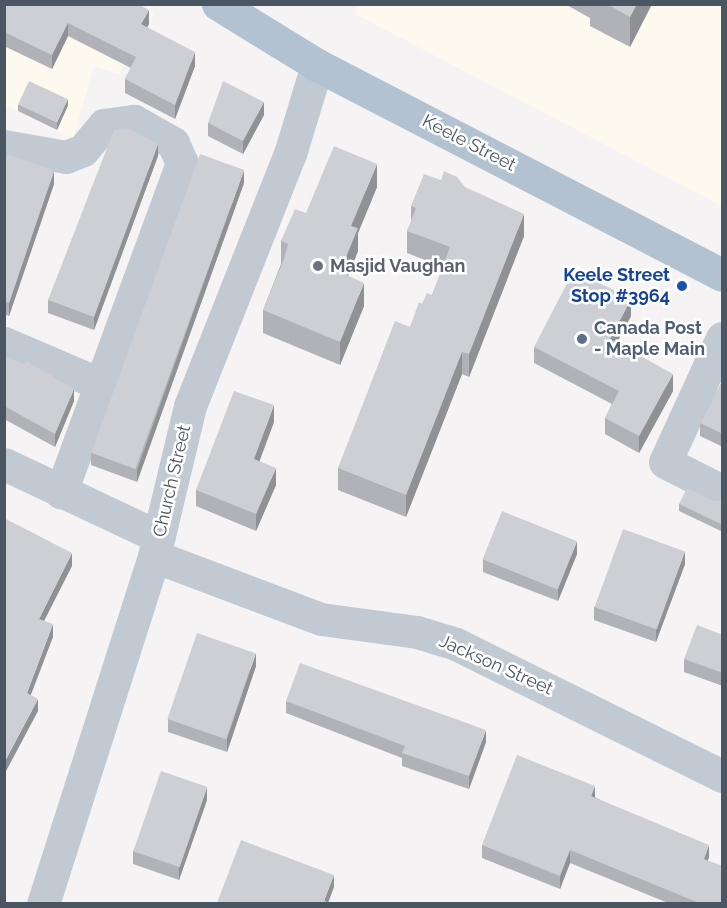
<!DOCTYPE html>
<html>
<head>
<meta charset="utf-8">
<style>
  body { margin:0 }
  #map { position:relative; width:727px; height:908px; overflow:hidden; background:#f5f3f3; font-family:Raleway,sans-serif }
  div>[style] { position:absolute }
  .commercial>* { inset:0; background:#fdf9ef }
  .minor>* { height:33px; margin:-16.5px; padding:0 16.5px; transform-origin:16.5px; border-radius:16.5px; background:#c1cad2 }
  .major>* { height:33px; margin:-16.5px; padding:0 16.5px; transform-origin:16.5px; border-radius:16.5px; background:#b3c2d1 }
  .wall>* { inset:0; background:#b0b2b7 }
  .shaded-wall>* { inset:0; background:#909195 }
  .building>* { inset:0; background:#cdcfd5; transform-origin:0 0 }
  .dots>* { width:16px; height:16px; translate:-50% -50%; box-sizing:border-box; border:3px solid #fff; border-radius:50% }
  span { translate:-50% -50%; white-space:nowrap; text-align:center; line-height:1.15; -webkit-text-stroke:5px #fff; paint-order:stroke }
  .street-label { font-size:18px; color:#4a5661 }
  .worship-label { font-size:18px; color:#5b616d; font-weight:700 }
  .left { translate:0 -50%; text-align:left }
  .transit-label { font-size:18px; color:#164399; font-weight:700 }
  .right { translate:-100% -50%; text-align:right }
  .service-label { font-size:18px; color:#4e5e75; font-weight:700 }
  .frame { position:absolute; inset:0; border:6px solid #4a5661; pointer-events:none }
</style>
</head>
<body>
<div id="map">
  <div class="commercial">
    <div style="clip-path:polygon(359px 4px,722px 5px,722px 206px,355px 14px)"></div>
    <div style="clip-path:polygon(4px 5px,134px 5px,154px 14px,119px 74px,94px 66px,73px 139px,5px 105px)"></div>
  </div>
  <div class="minor">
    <div style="left:4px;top:146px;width:63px;rotate:10.1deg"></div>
    <div style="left:66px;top:157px;width:18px;rotate:-22deg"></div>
    <div style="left:83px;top:150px;width:33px;rotate:-50deg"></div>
    <div style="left:104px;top:125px;width:30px;rotate:-8deg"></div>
    <div style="left:134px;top:121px;width:45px;rotate:29.4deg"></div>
    <div style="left:173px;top:143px;width:22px;rotate:66deg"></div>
    <div style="left:182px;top:163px;width:351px;rotate:110.2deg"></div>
    <div style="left:722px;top:338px;width:136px;rotate:114.7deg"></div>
    <div style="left:665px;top:462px;width:64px;rotate:27deg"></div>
    <div style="left:4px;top:343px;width:104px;rotate:23.1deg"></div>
    <div style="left:4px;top:464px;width:171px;rotate:25.2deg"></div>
    <div style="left:154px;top:556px;width:178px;rotate:20.7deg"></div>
    <div style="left:321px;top:619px;width:97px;rotate:7.7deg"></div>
    <div style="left:417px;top:632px;width:41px;rotate:17.1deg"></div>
    <div style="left:456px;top:644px;width:297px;rotate:26.4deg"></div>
    <div style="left:43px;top:904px;width:365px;rotate:-72.3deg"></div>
    <div style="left:154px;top:556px;width:154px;rotate:-76.5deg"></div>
    <div style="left:190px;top:406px;width:271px;rotate:-68.4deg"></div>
    <div style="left:290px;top:154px;width:93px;rotate:-73.1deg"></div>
  </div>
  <div class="major">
    <div style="left:218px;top:4px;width:116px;rotate:31.6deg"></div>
    <div style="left:317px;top:65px;width:456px;rotate:27.4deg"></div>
  </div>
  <div class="wall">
    <div style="clip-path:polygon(4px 4px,149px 24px,147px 27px,195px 66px,175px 119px,125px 93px,125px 79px,131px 68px,68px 36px,52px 69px,4px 46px)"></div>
    <div style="clip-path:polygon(565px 4px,652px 4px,630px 47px,590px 26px,590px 18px)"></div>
    <div style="clip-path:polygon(18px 105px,68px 105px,57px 130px,18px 111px)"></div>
    <div style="clip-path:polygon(264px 115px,243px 154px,208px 136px,208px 123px)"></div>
    <div style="clip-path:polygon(158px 156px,94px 330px,48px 313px,48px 300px)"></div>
    <div style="clip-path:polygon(4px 163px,54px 184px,9px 316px,4px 314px)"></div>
    <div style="clip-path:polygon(441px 180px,465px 187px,524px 236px,469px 377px,462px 374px,406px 517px,338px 490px,338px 468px,410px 327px,422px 304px,432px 295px,443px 267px,407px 253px,407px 231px,411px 223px,411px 206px)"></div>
    <div style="clip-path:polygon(244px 183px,137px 482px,91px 465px,91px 453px)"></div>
    <div style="clip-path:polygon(377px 187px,358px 233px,358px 251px,348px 276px,364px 306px,340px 365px,263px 333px,263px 310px,281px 264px,281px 241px,306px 213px)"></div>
    <div style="clip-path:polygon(631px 316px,616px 343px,673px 391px,639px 453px,605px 434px,605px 418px,612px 404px,534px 363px,534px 347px)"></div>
    <div style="clip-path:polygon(4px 357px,74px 401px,55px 447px,4px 419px)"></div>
    <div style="clip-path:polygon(723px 380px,723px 447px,700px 436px,700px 423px)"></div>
    <div style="clip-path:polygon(274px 422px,259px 461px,276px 485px,256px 531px,196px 506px,196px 490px)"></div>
    <div style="clip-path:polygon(714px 501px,723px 501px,723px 532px,679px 511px,679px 504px)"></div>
    <div style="clip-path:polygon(577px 554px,558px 601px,483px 572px,483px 559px)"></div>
    <div style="clip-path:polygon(685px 564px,656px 642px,594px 620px,594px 607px)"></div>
    <div style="clip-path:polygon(723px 635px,723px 686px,684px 672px,684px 659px)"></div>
    <div style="clip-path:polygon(256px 666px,227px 752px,168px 732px,168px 719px)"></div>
    <div style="clip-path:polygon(286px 701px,486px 742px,469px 789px,402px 766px,402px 758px,286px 713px)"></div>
    <div style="clip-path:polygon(595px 797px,709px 857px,708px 860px,723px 903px,668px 903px,570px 863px,560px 889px,482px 858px,482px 845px)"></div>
    <div style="clip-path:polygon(207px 800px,179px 880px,133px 864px,133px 851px)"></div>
  </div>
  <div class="shaded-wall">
    <div style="clip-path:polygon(637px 4px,652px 4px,630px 47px,630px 17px)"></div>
    <div style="clip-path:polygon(149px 10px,149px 24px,141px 38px,141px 24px)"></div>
    <div style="clip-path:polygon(68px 23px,68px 36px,52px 69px,52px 55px)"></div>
    <div style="clip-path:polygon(195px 52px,195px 66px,175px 119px,175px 105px)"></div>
    <div style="clip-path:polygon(68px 99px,68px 105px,57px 130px,57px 123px)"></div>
    <div style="clip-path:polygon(264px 102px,264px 115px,243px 154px,243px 141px)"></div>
    <div style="clip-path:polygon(158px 144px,158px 156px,94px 330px,94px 317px)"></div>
    <div style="clip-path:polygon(377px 164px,377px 187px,358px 233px,358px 251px,340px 296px,340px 272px,351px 226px)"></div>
    <div style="clip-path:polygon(244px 170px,244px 183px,137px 482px,137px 470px)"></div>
    <div style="clip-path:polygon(54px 171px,54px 184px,9px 316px,9px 303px)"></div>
    <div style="clip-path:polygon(524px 214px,524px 236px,469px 377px,469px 354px)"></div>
    <div style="clip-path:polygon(364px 283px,364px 306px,340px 365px,340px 342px)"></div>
    <div style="clip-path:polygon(631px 299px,631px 316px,610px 356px,610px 339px)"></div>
    <div style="clip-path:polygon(462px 352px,462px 374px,406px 517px,406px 495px)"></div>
    <div style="clip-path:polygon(673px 374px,673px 391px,639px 453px,639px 436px)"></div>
    <div style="clip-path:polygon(74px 389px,74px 401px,55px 447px,55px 434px)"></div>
    <div style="clip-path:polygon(274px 405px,274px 422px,254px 476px,254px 459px)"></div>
    <div style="clip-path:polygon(276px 468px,276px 485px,256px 531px,256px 514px)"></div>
    <div style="clip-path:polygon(577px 541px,577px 554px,558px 601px,558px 589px)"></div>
    <div style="clip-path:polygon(685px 551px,685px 564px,656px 642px,656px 629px)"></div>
    <div style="clip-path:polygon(72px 553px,72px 566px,39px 631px,39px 619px)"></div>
    <div style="clip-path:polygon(53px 624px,53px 637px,27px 705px,27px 693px)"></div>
    <div style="clip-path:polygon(256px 653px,256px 666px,227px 752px,227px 739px)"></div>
    <div style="clip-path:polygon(38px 699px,38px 711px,4px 775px,4px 763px)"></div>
    <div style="clip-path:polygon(486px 730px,486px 742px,469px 789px,469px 776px)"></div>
    <div style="clip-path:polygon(595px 786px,595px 799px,591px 796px)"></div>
    <div style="clip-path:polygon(207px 787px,207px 800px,179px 880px,179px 867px)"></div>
    <div style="clip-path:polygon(709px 845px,709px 857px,704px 871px,704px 859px)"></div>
    <div style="clip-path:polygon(570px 850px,570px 863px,560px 889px,560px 876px)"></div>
    <div style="clip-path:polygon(334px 875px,334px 887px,328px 903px,324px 901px)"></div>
  </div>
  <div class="building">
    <div style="clip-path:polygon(4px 4px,138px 4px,149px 10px,141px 24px,195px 52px,175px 105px,125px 79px,136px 57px,68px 23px,52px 55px,4px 32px)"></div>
    <div style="clip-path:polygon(607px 4px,637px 4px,630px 17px)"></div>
    <div style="left:29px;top:81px;width:43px;height:26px;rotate:25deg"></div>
    <div style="clip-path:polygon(223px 81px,264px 102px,243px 141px,208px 123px)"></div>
    <div style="clip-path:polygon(128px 128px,158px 144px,94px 317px,48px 300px,114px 130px)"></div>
    <div style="clip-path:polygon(334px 146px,377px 164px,351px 226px,358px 228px,340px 272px,364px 283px,340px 342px,263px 310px,284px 259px,288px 244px,281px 241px,295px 209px,306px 213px)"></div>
    <div style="clip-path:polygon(8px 154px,54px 171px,9px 303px,4px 301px,4px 163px)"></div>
    <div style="left:200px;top:154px;width:47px;height:318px;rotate:20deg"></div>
    <div style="clip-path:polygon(444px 171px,457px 177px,465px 187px,524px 214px,469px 354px,462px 352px,406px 495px,338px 468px,395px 321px,410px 327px,419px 302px,422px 304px,427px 293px,432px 295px,450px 247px,407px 231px,416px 208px,411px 206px,424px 174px,441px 180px)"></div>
    <div style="clip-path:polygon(574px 270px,631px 299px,610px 339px,673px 374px,639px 436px,605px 418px,619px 391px,534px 347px)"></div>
    <div style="clip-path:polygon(4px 357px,25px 364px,26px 361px,74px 389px,55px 434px,4px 406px)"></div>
    <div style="clip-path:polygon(723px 380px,723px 434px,700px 423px)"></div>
    <div style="clip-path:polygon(234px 391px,274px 405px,254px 459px,276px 468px,256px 514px,196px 490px)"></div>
    <div style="clip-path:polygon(687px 488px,714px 501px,723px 501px,723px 525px,679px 504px)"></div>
    <div style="left:502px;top:511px;width:81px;height:52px;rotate:22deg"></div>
    <div style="clip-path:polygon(4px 518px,72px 553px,39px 619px,53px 624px,27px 693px,38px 699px,4px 763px)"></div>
    <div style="left:623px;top:529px;width:66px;height:83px;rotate:20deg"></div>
    <div style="clip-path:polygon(697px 625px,723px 635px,723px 673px,684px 659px)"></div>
    <div style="left:197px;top:633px;width:62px;height:91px;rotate:19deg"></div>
    <div style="clip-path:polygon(300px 663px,486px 730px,469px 776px,402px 753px,405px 746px,286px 701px)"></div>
    <div style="clip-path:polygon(517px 755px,595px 786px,591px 796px,709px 845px,704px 859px,723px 866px,723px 903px,699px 903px,570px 850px,560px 876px,482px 845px)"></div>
    <div style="left:161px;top:771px;width:49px;height:85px;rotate:19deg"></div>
    <div style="clip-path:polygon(241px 840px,334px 875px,324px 901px,330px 903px,217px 903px)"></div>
  </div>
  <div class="dots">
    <div style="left:318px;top:266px;background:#6b7280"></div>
    <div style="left:682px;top:286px;background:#1a4fb4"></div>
    <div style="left:582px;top:339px;background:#5c6f8a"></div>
  </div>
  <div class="street-label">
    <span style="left:469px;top:143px;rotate:27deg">Keele Street</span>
    <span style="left:172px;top:481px;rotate:-77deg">Church Street</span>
    <span style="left:496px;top:665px;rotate:24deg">Jackson Street</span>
  </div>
  <div class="worship-label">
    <span class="left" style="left:330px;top:266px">Masjid Vaughan</span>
  </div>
  <div class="transit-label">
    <span class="right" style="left:670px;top:286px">Keele Street<br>Stop #3964</span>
  </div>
  <div class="service-label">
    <span class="left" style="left:594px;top:339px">Canada Post<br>- Maple Main</span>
  </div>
  <div class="frame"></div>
</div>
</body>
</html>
